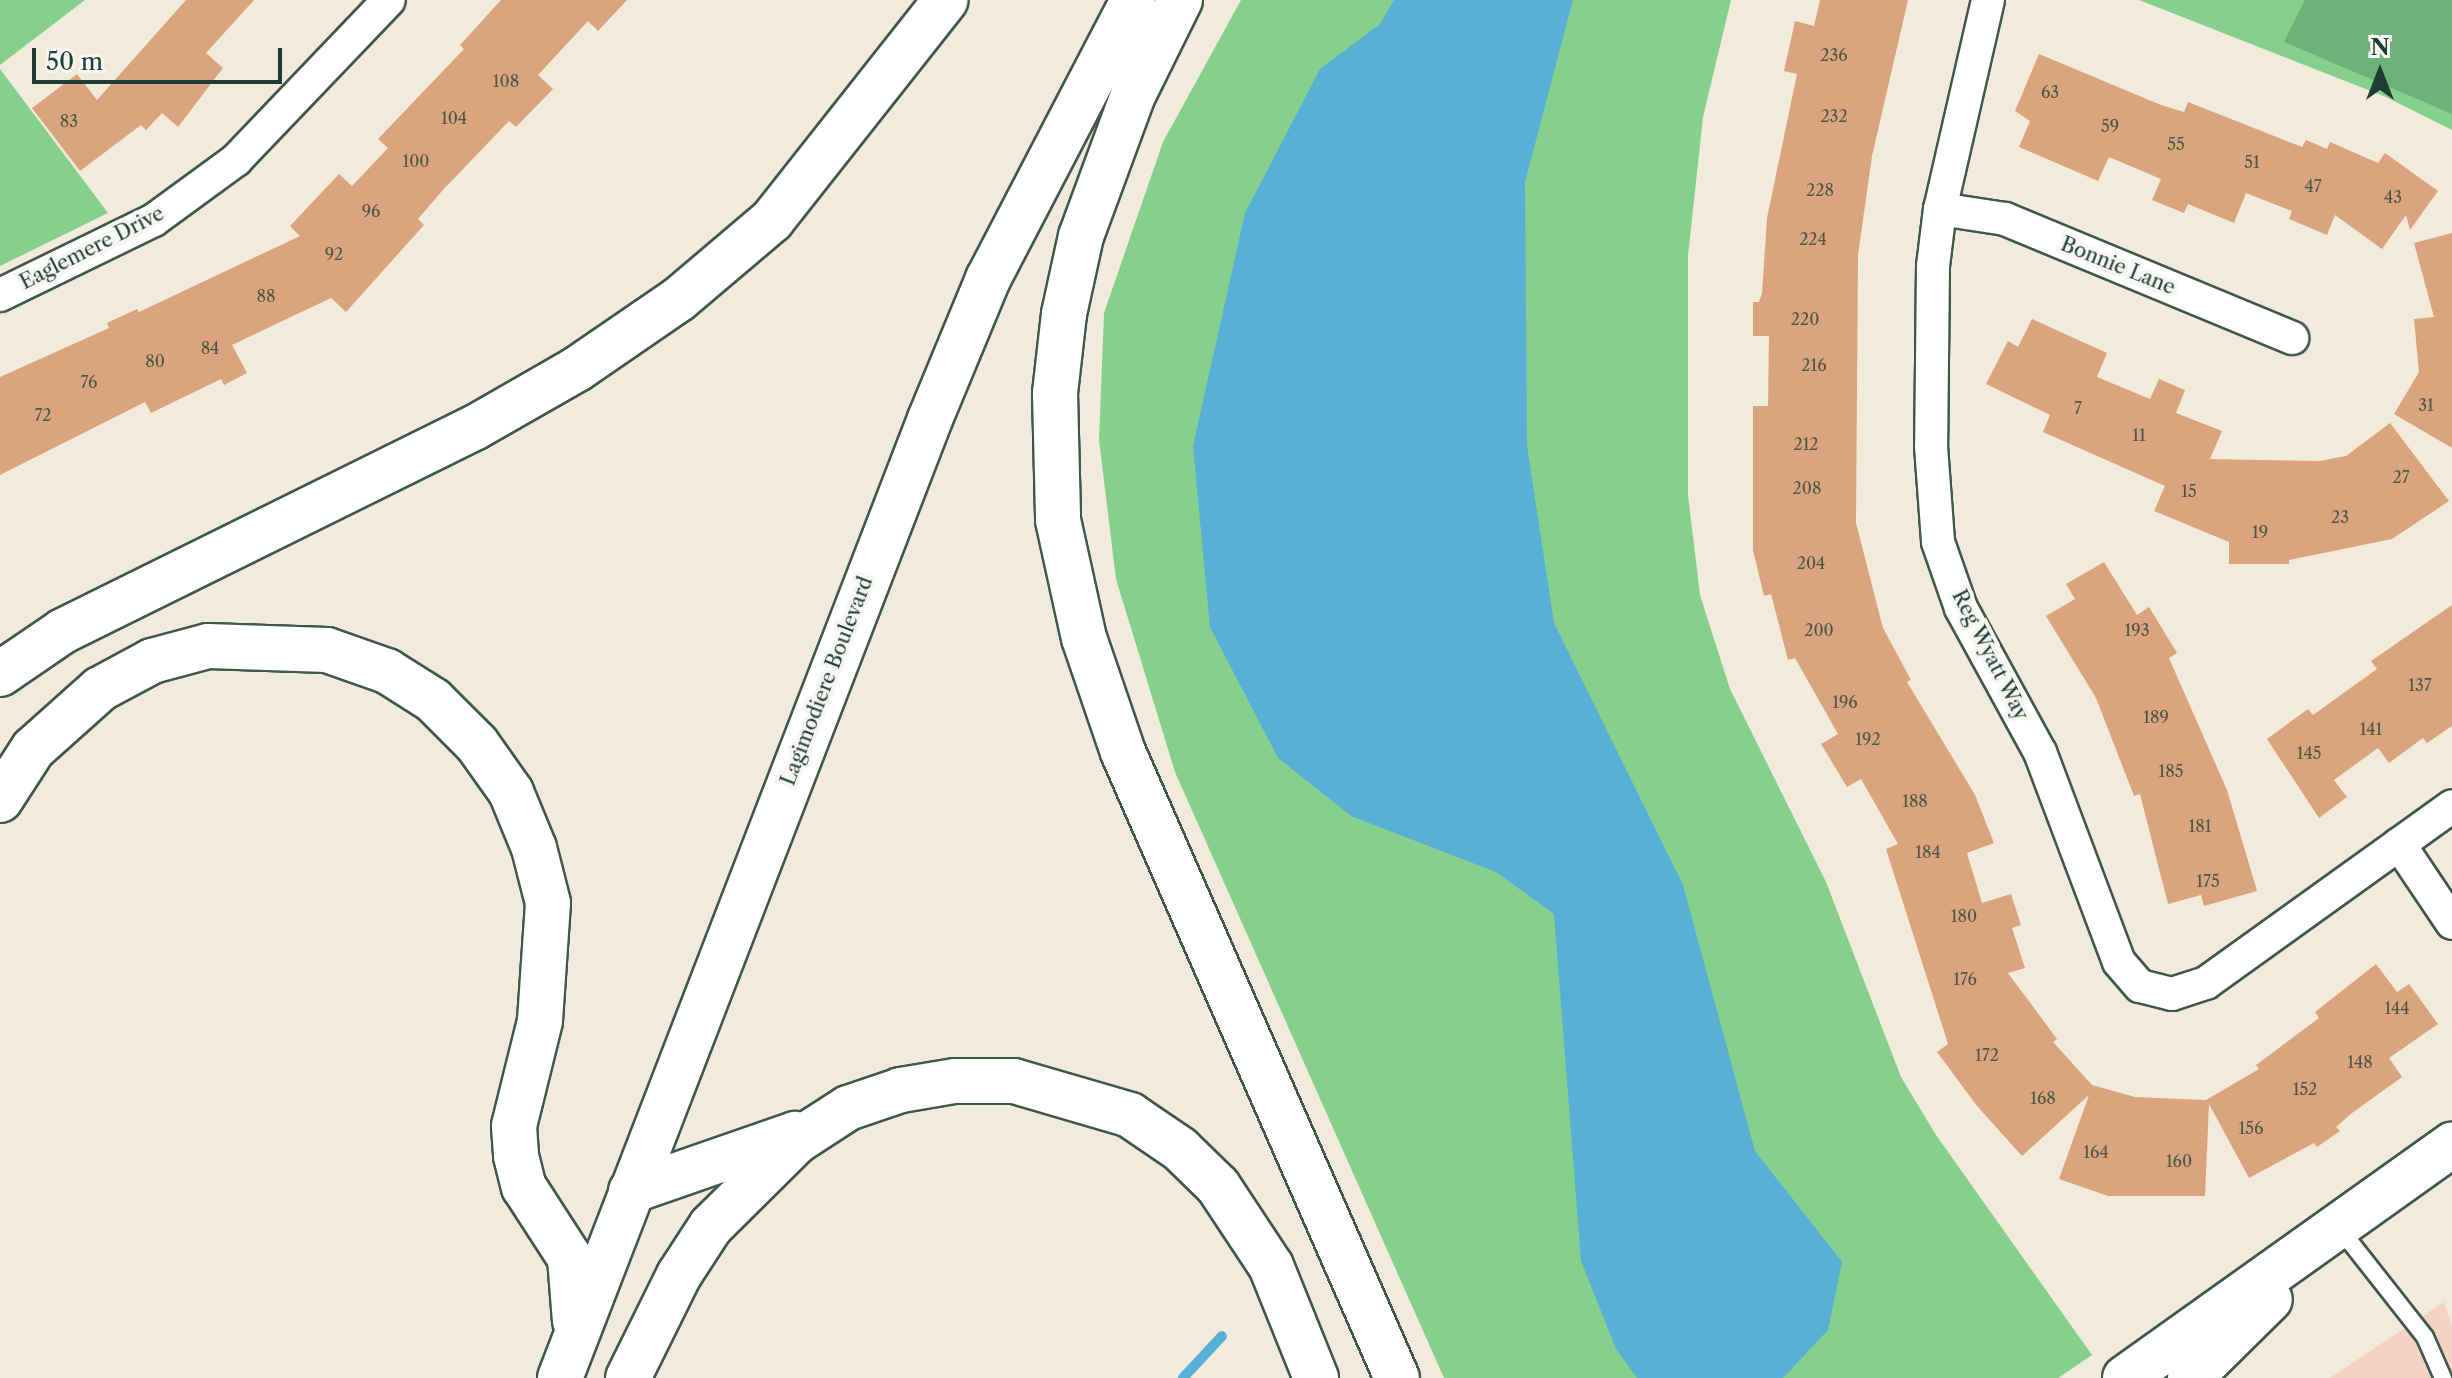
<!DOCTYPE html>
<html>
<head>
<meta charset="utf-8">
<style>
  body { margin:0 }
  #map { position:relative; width:2452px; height:1378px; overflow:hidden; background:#f2ebdb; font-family:"Libre Caslon Text",serif }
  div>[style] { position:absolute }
  .built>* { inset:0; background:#f6d2c3 }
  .green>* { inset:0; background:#85d08d }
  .forest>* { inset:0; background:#6cb278 }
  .water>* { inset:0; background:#58afd5 }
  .stream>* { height:10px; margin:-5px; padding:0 5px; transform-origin:5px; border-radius:5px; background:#58afd5 }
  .building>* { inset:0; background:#daa47f }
  .roads { filter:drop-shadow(2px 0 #3f574d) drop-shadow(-2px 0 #3f574d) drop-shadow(0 2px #3f574d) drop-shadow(0 -2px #3f574d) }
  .lane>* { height:16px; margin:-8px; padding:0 8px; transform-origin:8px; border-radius:8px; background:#fff }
  .street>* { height:32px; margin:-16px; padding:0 16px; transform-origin:16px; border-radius:16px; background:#fff }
  .secondary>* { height:44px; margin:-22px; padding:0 22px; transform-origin:22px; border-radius:22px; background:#fff }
  .primary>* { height:44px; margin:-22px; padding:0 22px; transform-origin:22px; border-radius:22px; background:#fff }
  span { translate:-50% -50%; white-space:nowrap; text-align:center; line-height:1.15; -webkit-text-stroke:8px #f6f6f2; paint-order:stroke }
  .number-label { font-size:16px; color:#4e5747 }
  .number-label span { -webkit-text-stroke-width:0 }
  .street-label { font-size:20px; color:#1f3d34 }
  .north { position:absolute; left:2340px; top:32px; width:80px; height:80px; -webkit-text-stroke:6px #f6f6f2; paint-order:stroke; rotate:0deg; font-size:22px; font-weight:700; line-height:32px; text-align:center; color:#1f3d34 }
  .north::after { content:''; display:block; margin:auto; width:28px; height:36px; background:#1f3d34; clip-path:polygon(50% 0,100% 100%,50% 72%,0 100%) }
  .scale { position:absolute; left:32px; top:48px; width:250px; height:36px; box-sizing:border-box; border:4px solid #1f3d34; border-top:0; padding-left:10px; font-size:24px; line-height:28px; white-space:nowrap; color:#1f3d34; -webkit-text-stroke:6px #f6f6f2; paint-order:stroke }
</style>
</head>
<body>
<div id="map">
  <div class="built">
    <div style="clip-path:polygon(2444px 1302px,2452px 1326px,2452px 1378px,2330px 1378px)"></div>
  </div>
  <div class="green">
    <div style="clip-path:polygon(0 0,85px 0,0 65px)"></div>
    <div style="clip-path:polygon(1241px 0,1731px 0,1703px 117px,1688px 256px,1688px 495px,1700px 595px,1730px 689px,1826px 882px,1901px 1077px,1936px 1135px,2092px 1355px,2058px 1378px,1444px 1378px,1175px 772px,1116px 579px,1099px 440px,1104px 313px,1163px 142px)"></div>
    <div style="clip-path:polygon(2139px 0,2452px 0,2452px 130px,2386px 97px)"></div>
    <div style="clip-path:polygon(0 69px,108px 213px,0 266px)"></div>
  </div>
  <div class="forest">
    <div style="clip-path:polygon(2305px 0,2452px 0,2452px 114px,2284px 42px)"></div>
  </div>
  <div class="water">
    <div style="clip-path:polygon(1394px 0,1573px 0,1525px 182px,1527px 446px,1554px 623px,1683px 885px,1755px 1151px,1842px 1262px,1828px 1330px,1783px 1378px,1637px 1378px,1616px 1349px,1581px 1261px,1554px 914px,1496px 872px,1351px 816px,1278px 758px,1210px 627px,1193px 446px,1245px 213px,1320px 69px,1380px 24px)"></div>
  </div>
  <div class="stream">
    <div style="left:1183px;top:1378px;width:57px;rotate:-47.1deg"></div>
  </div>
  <div class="building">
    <div style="clip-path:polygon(186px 0,254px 0,206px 53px,223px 68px,178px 127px,162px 113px,146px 130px,141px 125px,80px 171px,32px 108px,77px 74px,97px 100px)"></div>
    <div style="clip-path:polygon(501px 0,627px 0,598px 31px,588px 21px,538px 75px,553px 89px,516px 127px,509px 121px,442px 191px,418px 219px,424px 225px,346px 312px,331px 298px,232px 345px,247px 373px,224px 385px,221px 379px,151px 413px,145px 402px,0 475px,0 377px,109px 328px,107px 323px,137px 309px,139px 312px,300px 236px,290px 226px,339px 174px,352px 186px,388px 148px,378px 139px,464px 49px,460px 45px)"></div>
    <div style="clip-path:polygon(1820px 0,1908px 0,1872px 156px,1858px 255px,1856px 523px,1883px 628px,1911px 680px,1907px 682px,1975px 795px,1994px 843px,1967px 853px,1982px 903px,2011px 894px,2021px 925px,2012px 928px,2025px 968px,2008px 973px,2057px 1039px,2053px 1042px,2092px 1085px,2135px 1097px,2206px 1100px,2259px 1069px,2256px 1065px,2319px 1018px,2315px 1012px,2376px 964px,2397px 992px,2409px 984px,2438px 1024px,2389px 1058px,2402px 1077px,2352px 1113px,2336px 1127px,2340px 1131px,2317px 1147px,2314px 1143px,2249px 1178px,2209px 1104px,2205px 1196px,2108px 1196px,2059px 1179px,2089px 1095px,2022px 1156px,1977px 1106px,1937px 1052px,1948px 1044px,1886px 849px,1898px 844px,1861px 779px,1847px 787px,1821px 744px,1838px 734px,1795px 658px,1788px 660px,1771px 594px,1764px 596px,1753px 550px,1753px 406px,1768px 406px,1769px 336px,1753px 336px,1753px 302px,1759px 302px,1762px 293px,1767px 218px,1797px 74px,1784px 71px,1795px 21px,1814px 26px)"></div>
    <div style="clip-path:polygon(2039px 54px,2161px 105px,2184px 112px,2188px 102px,2302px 147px,2306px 140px,2327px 149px,2330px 142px,2378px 163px,2385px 153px,2438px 191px,2410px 230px,2406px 215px,2382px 249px,2335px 215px,2327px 235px,2289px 219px,2292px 211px,2246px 193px,2234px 223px,2188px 204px,2184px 213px,2152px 200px,2161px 179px,2109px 157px,2098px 181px,2019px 147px,2030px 121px,2015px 111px)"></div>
    <div style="clip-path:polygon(2452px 233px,2452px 448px,2394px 414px,2419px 372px,2414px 319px,2434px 317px,2414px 243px)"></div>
    <div style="clip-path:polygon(2032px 319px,2107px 353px,2097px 377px,2150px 399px,2159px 379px,2185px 390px,2176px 413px,2222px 431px,2210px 459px,2320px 461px,2346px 456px,2390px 423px,2449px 501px,2392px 539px,2289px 560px,2289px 564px,2229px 564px,2229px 542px,2154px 511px,2165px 486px,2043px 432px,2050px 415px,1986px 384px,2008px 341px,2018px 347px)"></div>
    <div style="clip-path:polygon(2104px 562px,2137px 615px,2149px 607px,2177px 653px,2169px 658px,2227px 790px,2257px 891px,2204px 906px,2201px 895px,2168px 904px,2140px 794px,2134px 796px,2096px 698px,2046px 616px,2075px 599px,2066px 584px)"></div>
    <div style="clip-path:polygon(2452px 605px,2452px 726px,2427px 743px,2423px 738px,2389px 763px,2378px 748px,2334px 780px,2347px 797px,2319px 818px,2267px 739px,2308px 709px,2313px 715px,2377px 669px,2371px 661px)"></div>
  </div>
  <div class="roads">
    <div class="lane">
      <div style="left:2340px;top:1229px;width:137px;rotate:51.8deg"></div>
      <div style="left:2425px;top:1337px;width:45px;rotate:66.3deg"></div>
    </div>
    <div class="street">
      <div style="left:1988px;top:0;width:214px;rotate:102.9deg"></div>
      <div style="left:1940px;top:209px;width:57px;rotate:97deg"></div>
      <div style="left:1933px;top:266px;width:180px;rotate:90.6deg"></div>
      <div style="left:1931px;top:446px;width:96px;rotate:85.8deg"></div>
      <div style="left:1938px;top:542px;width:70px;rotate:70.8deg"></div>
      <div style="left:1961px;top:608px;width:164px;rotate:61.3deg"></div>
      <div style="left:2040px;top:752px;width:224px;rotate:69.4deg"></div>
      <div style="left:2119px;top:962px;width:32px;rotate:49deg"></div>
      <div style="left:2140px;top:986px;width:33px;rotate:14deg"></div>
      <div style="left:2172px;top:994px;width:36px;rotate:-18deg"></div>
      <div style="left:2206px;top:983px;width:303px;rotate:-35.7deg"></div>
      <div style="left:1940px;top:209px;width:66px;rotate:8.7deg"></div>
      <div style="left:2005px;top:219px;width:311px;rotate:22.5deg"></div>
      <div style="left:0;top:295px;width:171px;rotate:-26deg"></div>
      <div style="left:154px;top:220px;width:102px;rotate:-36.2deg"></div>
      <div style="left:236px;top:160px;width:221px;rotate:-46.3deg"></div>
      <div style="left:2399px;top:844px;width:95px;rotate:56.1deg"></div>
    </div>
    <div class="secondary">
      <div style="left:2125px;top:1378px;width:402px;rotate:-35.5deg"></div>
      <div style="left:2190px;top:1378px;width:112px;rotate:-44.6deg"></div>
    </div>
    <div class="primary">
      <div style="left:1180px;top:0;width:106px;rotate:116.3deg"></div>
      <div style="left:1133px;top:95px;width:150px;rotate:110.2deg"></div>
      <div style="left:1081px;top:236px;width:80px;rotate:102.3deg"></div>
      <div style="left:1064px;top:314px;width:80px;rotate:96.5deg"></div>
      <div style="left:1055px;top:393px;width:127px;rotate:88.6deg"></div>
      <div style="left:1058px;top:520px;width:121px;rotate:77.6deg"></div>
      <div style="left:1084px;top:638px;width:120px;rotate:71.1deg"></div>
      <div style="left:1123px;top:752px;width:683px;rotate:66.36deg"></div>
      <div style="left:0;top:674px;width:76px;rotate:-34.3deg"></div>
      <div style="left:63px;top:631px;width:458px;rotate:-26.3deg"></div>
      <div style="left:474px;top:428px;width:119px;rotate:-29.8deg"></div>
      <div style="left:577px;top:369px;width:124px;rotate:-34.5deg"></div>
      <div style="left:679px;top:299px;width:122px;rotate:-40.3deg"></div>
      <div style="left:772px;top:220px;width:280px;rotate:-51.7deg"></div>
      <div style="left:0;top:800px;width:61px;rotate:-57.1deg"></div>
      <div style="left:33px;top:749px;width:90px;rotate:-41.8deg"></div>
      <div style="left:100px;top:689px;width:59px;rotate:-28.3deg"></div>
      <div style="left:152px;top:661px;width:58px;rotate:-15deg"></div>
      <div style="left:208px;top:646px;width:119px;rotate:1.9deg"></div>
      <div style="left:327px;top:650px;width:64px;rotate:19.3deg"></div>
      <div style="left:387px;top:671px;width:54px;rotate:32.2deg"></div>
      <div style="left:433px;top:700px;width:62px;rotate:45deg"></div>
      <div style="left:477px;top:744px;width:59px;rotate:54.7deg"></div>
      <div style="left:511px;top:792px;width:61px;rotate:67.7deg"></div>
      <div style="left:534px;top:848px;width:57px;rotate:75.7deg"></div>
      <div style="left:548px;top:903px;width:118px;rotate:93.9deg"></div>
      <div style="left:540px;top:1021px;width:108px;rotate:103.9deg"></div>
      <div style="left:514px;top:1126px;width:30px;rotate:86deg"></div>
      <div style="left:516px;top:1156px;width:32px;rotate:76deg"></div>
      <div style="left:524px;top:1187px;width:85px;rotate:57.1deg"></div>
      <div style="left:570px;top:1258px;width:63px;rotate:85.5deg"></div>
      <div style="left:631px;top:1191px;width:174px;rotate:-19.2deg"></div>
      <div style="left:560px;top:1378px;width:1028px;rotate:-68.9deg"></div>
      <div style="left:930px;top:419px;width:152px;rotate:-67.5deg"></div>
      <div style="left:988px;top:279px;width:314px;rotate:-62.5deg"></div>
      <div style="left:628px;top:1378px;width:115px;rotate:-63.7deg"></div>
      <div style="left:679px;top:1275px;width:59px;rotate:-56.9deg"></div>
      <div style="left:711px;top:1226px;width:121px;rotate:-44.7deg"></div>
      <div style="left:797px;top:1141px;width:61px;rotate:-32.9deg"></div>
      <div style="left:848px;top:1108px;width:56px;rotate:-18.8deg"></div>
      <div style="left:901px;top:1090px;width:55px;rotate:-9.5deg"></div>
      <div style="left:955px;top:1081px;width:59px"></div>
      <div style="left:1014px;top:1081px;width:121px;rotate:16.3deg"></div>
      <div style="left:1130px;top:1115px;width:60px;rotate:34.2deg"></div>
      <div style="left:1180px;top:1149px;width:53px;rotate:44.2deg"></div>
      <div style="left:1218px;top:1186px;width:96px;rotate:56.5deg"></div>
      <div style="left:1271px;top:1266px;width:121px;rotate:68.1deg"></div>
    </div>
  </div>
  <div class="number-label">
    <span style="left:1834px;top:55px">236</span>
    <span style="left:506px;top:81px">108</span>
    <span style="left:2050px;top:92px">63</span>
    <span style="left:1834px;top:116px">232</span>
    <span style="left:454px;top:118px">104</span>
    <span style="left:69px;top:121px">83</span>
    <span style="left:2110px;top:126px">59</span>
    <span style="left:2176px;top:144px">55</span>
    <span style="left:416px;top:161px">100</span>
    <span style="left:2252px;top:162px">51</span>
    <span style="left:2313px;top:186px">47</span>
    <span style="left:1820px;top:190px">228</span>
    <span style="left:2393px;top:197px">43</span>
    <span style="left:371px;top:211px">96</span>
    <span style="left:1813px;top:239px">224</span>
    <span style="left:334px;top:254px">92</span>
    <span style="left:266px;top:296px">88</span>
    <span style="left:1805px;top:319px">220</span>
    <span style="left:210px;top:348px">84</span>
    <span style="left:155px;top:361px">80</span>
    <span style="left:1814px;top:365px">216</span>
    <span style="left:89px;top:382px">76</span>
    <span style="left:2426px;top:405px">31</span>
    <span style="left:2078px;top:408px">7</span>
    <span style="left:43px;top:415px">72</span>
    <span style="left:2139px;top:435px">11</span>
    <span style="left:1806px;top:444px">212</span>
    <span style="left:2401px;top:477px">27</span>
    <span style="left:1807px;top:488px">208</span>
    <span style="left:2189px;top:491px">15</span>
    <span style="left:2340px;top:517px">23</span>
    <span style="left:2260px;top:532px">19</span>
    <span style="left:1811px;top:563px">204</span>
    <span style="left:1819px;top:630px">200</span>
    <span style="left:2137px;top:630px">193</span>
    <span style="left:2420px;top:685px">137</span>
    <span style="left:1845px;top:702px">196</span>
    <span style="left:2156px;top:717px">189</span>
    <span style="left:2371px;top:729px">141</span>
    <span style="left:1868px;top:739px">192</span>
    <span style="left:2309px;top:753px">145</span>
    <span style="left:2171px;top:771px">185</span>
    <span style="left:1915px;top:801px">188</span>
    <span style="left:2200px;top:826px">181</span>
    <span style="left:1928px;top:852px">184</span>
    <span style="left:2208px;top:881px">175</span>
    <span style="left:1964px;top:916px">180</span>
    <span style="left:1965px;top:979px">176</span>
    <span style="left:2397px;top:1008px">144</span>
    <span style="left:1987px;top:1055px">172</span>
    <span style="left:2360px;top:1062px">148</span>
    <span style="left:2305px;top:1089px">152</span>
    <span style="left:2043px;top:1098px">168</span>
    <span style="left:2251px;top:1128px">156</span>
    <span style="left:2096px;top:1152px">164</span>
    <span style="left:2179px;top:1161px">160</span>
  </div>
  <div class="street-label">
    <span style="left:92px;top:248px;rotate:-27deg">Eaglemere Drive</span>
    <span style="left:2118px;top:266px;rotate:22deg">Bonnie Lane</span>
    <span style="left:1990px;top:655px;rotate:63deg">Reg Wyatt Way</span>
    <span style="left:827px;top:681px;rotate:-69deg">Lagimodiere Boulevard</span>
  </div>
  <div class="north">N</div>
  <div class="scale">50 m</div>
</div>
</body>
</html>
